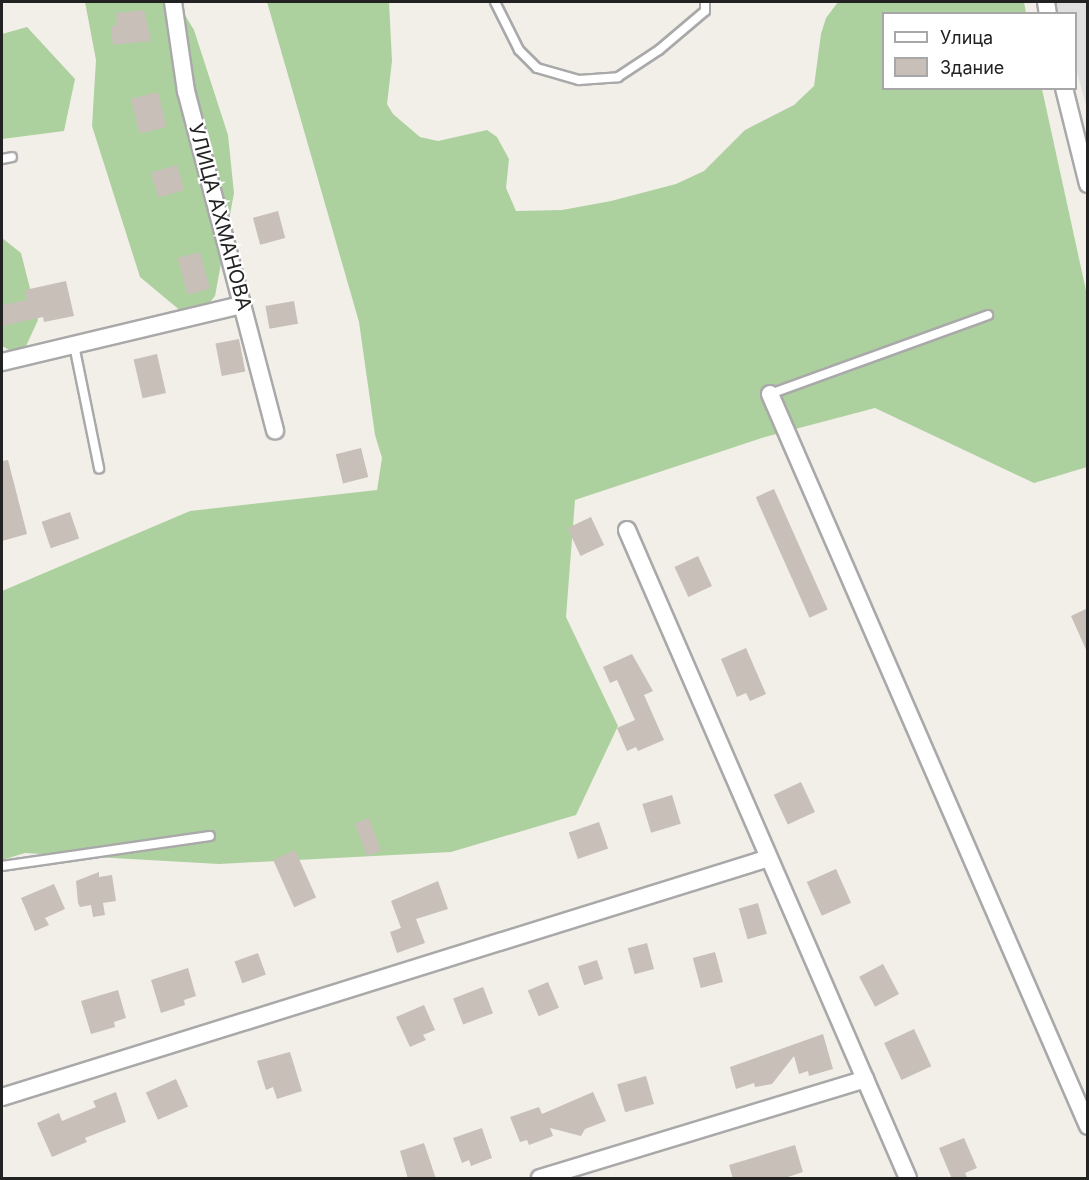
<!DOCTYPE html>
<html>
<head>
<meta charset="utf-8">
<style>
  body { margin:0 }
  #map { position:relative; width:1089px; height:1180px; overflow:hidden; background:#f2efe9; font-family:Inter,sans-serif }
  div>[style] { position:absolute }
  .residential>* { inset:0; background:#e0dfdf }
  .forest>* { inset:0; background:#add19e }
  .building>* { inset:0; background:#c7bfb8; transform-origin:0 0 }
  .roads { filter:drop-shadow(2px 0 #a9a9a9) drop-shadow(-2px 0 #a9a9a9) drop-shadow(0 2px #a9a9a9) drop-shadow(0 -2px #a9a9a9) }
  .service>* { height:8px; margin:-4px; padding:0 4px; transform-origin:4px; border-radius:4px; background:#fff }
  .minor>* { height:16px; margin:-8px; padding:0 8px; transform-origin:8px; border-radius:8px; background:#fff }
  span { translate:-50% -50%; white-space:nowrap; text-align:center; line-height:1.15; -webkit-text-stroke:4.5px #fff; paint-order:stroke }
  .street-label { font-size:20px; color:#222 }
  .frame { position:absolute; inset:0; border:3px solid #222; pointer-events:none }
  .legend { position:absolute; left:882px; top:12px; width:195px; height:78px; box-sizing:border-box; background:#fff; border:2px solid #a7a7a7; margin:0; padding:8px 10px; list-style:none; font-size:18px; color:#222 }
  .legend li { display:flex; align-items:center; gap:12px; height:30px }
  .legend b { width:30px; border:2px solid #a7a7a7 }
</style>
</head>
<body>
<div id="map">
  <div class="residential">
    <div style="clip-path:polygon(1054px 2px,1087px 2px,1087px 108px,1076px 69px,1076px 14px,1058px 13px)"></div>
  </div>
  <div class="forest">
    <div style="clip-path:polygon(85px 2px,177px 2px,194px 30px,228px 135px,234px 193px,215px 296px,194px 322px,140px 277px,92px 126px,96px 60px)"></div>
    <div style="clip-path:polygon(267px 2px,389px 2px,392px 61px,387px 104px,393px 114px,420px 137px,438px 141px,487px 130px,497px 137px,509px 159px,506px 188px,516px 211px,562px 210px,611px 201px,676px 184px,704px 171px,745px 130px,794px 105px,814px 86px,821px 34px,826px 18px,838px 2px,1024px 2px,1026px 13px,884px 14px,884px 88px,1042px 89px,1087px 295px,1087px 467px,1034px 483px,875px 408px,765px 437px,575px 500px,566px 617px,618px 726px,576px 815px,451px 852px,219px 864px,25px 853px,2px 860px,2px 591px,190px 511px,377px 490px,382px 458px,375px 435px,359px 322px)"></div>
    <div style="clip-path:polygon(27px 27px,75px 79px,64px 131px,2px 139px,2px 34px)"></div>
    <div style="clip-path:polygon(2px 238px,21px 253px,38px 320px,21px 357px,2px 346px)"></div>
  </div>
  <div class="building">
    <div style="clip-path:polygon(144px 10px,151px 41px,113px 45px,111px 26px,117px 25px,116px 13px)"></div>
    <div style="left:158px;top:92px;width:36px;height:28px;rotate:76deg"></div>
    <div style="left:177px;top:165px;width:26px;height:27px;rotate:74deg"></div>
    <div style="left:278px;top:211px;width:28px;height:26px;rotate:75deg"></div>
    <div style="left:200px;top:252px;width:38px;height:23px;rotate:75deg"></div>
    <div style="clip-path:polygon(66px 281px,74px 316px,44px 322px,43px 317px,2px 326px,2px 305px,27px 300px,25px 290px)"></div>
    <div style="left:294px;top:301px;width:23px;height:29px;rotate:80deg"></div>
    <div style="left:239px;top:339px;width:33px;height:24px;rotate:79deg"></div>
    <div style="left:157px;top:354px;width:40px;height:24px;rotate:77deg"></div>
    <div style="left:361px;top:448px;width:30px;height:26px;rotate:76deg"></div>
    <div style="clip-path:polygon(8px 460px,27px 534px,2px 541px,2px 461px)"></div>
    <div style="left:774px;top:489px;width:132px;height:20px;rotate:66deg"></div>
    <div style="left:70px;top:512px;width:28px;height:30px;rotate:71deg"></div>
    <div style="left:591px;top:517px;width:31px;height:26px;rotate:65deg"></div>
    <div style="left:698px;top:556px;width:33px;height:26px;rotate:65deg"></div>
    <div style="clip-path:polygon(1088px 608px,1088px 654px,1071px 616px)"></div>
    <div style="clip-path:polygon(746px 648px,766px 694px,750px 701px,746px 693px,737px 697px,721px 659px)"></div>
    <div style="clip-path:polygon(632px 654px,653px 691px,644px 695px,664px 740px,638px 751px,636px 747px,627px 751px,617px 728px,635px 720px,617px 680px,610px 683px,603px 667px)"></div>
    <div style="left:801px;top:782px;width:33px;height:30px;rotate:65deg"></div>
    <div style="left:672px;top:795px;width:30px;height:31px;rotate:73deg"></div>
    <div style="left:369px;top:818px;width:35px;height:15px;rotate:70deg"></div>
    <div style="left:599px;top:822px;width:28px;height:32px;rotate:71deg"></div>
    <div style="left:295px;top:850px;width:52px;height:24px;rotate:66deg"></div>
    <div style="left:836px;top:869px;width:37px;height:32px;rotate:66deg"></div>
    <div style="clip-path:polygon(99px 872px,99px 877px,112px 875px,116px 901px,103px 903px,105px 915px,93px 917px,91px 905px,80px 907px,78px 903px,76px 881px)"></div>
    <div style="clip-path:polygon(438px 881px,448px 909px,416px 919px,425px 943px,397px 953px,390px 932px,401px 928px,391px 901px)"></div>
    <div style="clip-path:polygon(54px 884px,65px 909px,45px 918px,49px 925px,35px 931px,21px 898px)"></div>
    <div style="left:758px;top:903px;width:32px;height:20px;rotate:74deg"></div>
    <div style="left:647px;top:943px;width:27px;height:20px;rotate:75deg"></div>
    <div style="left:715px;top:952px;width:31px;height:23px;rotate:75deg"></div>
    <div style="left:258px;top:953px;width:23px;height:25px;rotate:70deg"></div>
    <div style="left:597px;top:960px;width:20px;height:20px;rotate:72deg"></div>
    <div style="left:883px;top:964px;width:34px;height:27px;rotate:62deg"></div>
    <div style="clip-path:polygon(188px 968px,196px 996px,184px 1000px,185px 1005px,161px 1013px,151px 980px)"></div>
    <div style="left:548px;top:982px;width:28px;height:22px;rotate:67deg"></div>
    <div style="left:483px;top:987px;width:28px;height:32px;rotate:69deg"></div>
    <div style="clip-path:polygon(118px 990px,126px 1018px,114px 1022px,115px 1027px,91px 1034px,81px 1001px)"></div>
    <div style="clip-path:polygon(424px 1005px,435px 1030px,423px 1035px,426px 1040px,410px 1047px,396px 1017px)"></div>
    <div style="left:914px;top:1029px;width:41px;height:33px;rotate:65deg"></div>
    <div style="clip-path:polygon(823px 1034px,833px 1069px,809px 1076px,808px 1071px,799px 1074px,794px 1056px,772px 1084px,755px 1087px,754px 1083px,736px 1089px,730px 1067px)"></div>
    <div style="clip-path:polygon(290px 1052px,302px 1091px,277px 1099px,273px 1087px,266px 1090px,257px 1061px)"></div>
    <div style="left:646px;top:1076px;width:29px;height:30px;rotate:74deg"></div>
    <div style="left:176px;top:1079px;width:30px;height:33px;rotate:66deg"></div>
    <div style="clip-path:polygon(116px 1092px,126px 1122px,85px 1138px,87px 1142px,52px 1157px,37px 1123px,59px 1113px,62px 1121px,96px 1107px,93px 1101px)"></div>
    <div style="clip-path:polygon(593px 1092px,606px 1121px,585px 1129px,581px 1136px,550px 1128px,553px 1136px,529px 1145px,527px 1140px,520px 1142px,510px 1117px,539px 1107px,542px 1114px)"></div>
    <div style="clip-path:polygon(482px 1128px,492px 1158px,471px 1166px,469px 1160px,462px 1163px,453px 1138px)"></div>
    <div style="clip-path:polygon(964px 1138px,977px 1168px,965px 1173px,968px 1179px,952px 1179px,939px 1148px)"></div>
    <div style="clip-path:polygon(424px 1143px,436px 1179px,408px 1179px,400px 1151px)"></div>
    <div style="clip-path:polygon(795px 1145px,803px 1172px,782px 1179px,733px 1179px,729px 1165px)"></div>
  </div>
  <div class="roads">
    <div class="service">
      <div style="left:495px;top:2px;width:54px;rotate:63.4deg"></div>
      <div style="left:519px;top:50px;width:25px;rotate:45deg"></div>
      <div style="left:537px;top:68px;width:44px;rotate:15.9deg"></div>
      <div style="left:579px;top:80px;width:39px;rotate:-4deg"></div>
      <div style="left:618px;top:77px;width:49px;rotate:-33.4deg"></div>
      <div style="left:659px;top:50px;width:60px;rotate:-40.3deg"></div>
      <div style="left:705px;top:11px;width:9px;rotate:-90deg"></div>
      <div style="left:2px;top:159px;width:10px;rotate:-11deg"></div>
      <div style="left:74px;top:345px;width:126px;rotate:78.5deg"></div>
      <div style="left:770px;top:394px;width:232px;rotate:-19.9deg"></div>
      <div style="left:2px;top:866px;width:210px;rotate:-8.2deg"></div>
    </div>
    <div class="minor">
      <div style="left:173px;top:2px;width:90px;rotate:81.7deg"></div>
      <div style="left:186px;top:91px;width:351px;rotate:75.3deg"></div>
      <div style="left:1046px;top:2px;width:12px;rotate:81deg"></div>
      <div style="left:1064px;top:88px;width:99px;rotate:76deg"></div>
      <div style="left:2px;top:362px;width:247px;rotate:-13.4deg"></div>
      <div style="left:770px;top:394px;width:798px;rotate:66.52deg"></div>
      <div style="left:627px;top:530px;width:706px;rotate:66.56deg"></div>
      <div style="left:2px;top:1097px;width:803px;rotate:-17.31deg"></div>
      <div style="left:540px;top:1178px;width:340px;rotate:-16.9deg"></div>
    </div>
  </div>
  <div class="street-label">
    <span style="left:220px;top:217px;rotate:75deg">УЛИЦА АХМАНОВА</span>
  </div>
  <div class="frame"></div>
  <ul class="legend">
  <li><b style="height:8px;background:#fff"></b>Улица</li>
  <li><b style="height:16px;background:#c7bfb8"></b>Здание</li>
  </ul>
</div>
</body>
</html>
